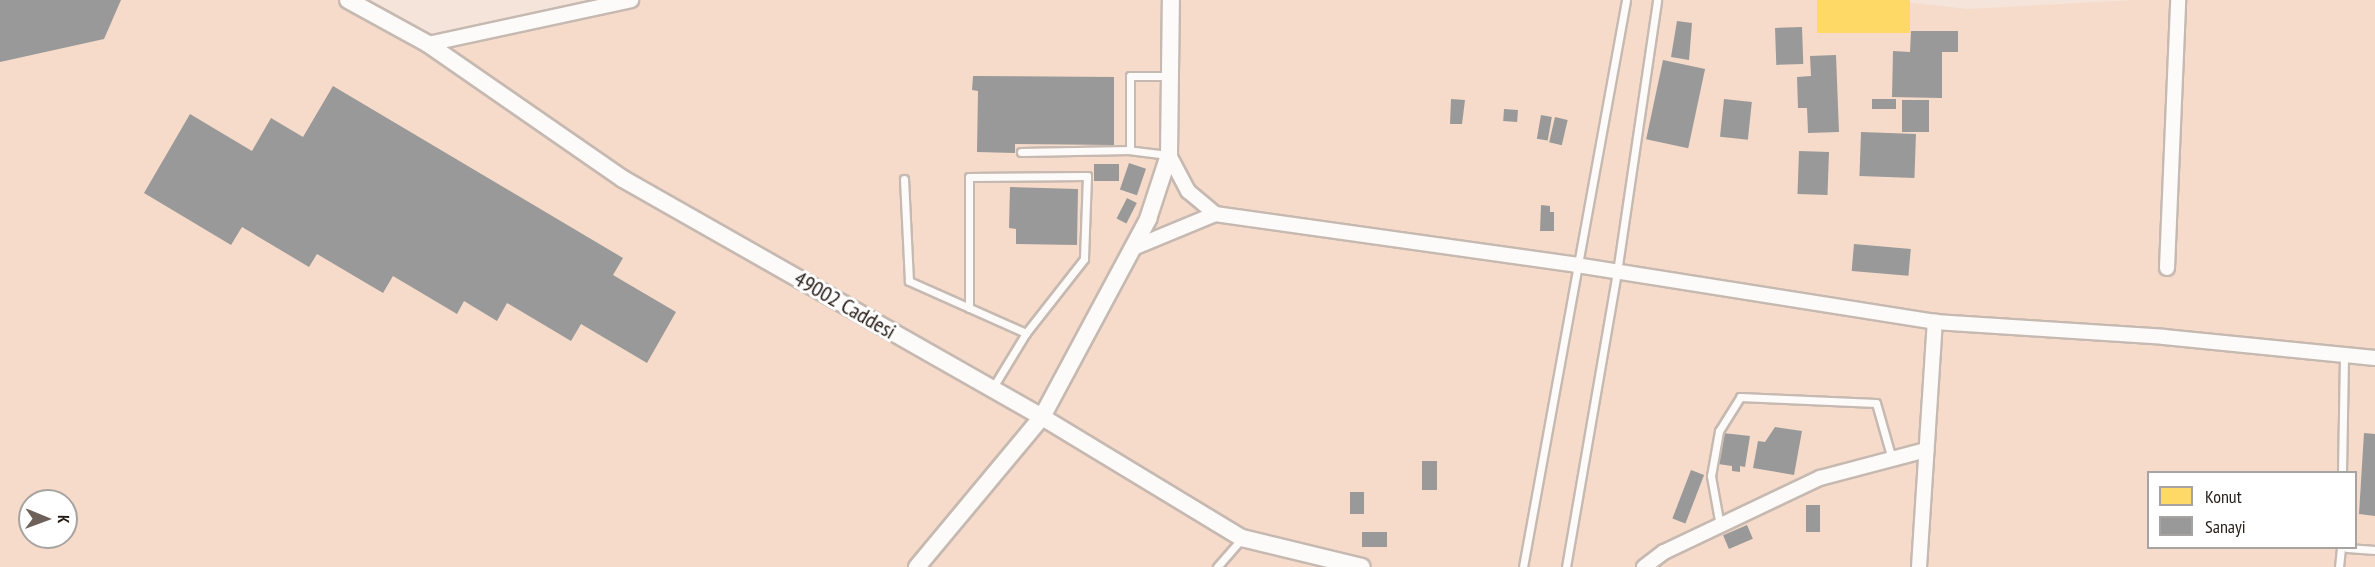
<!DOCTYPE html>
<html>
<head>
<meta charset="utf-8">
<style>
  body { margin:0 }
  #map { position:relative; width:2375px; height:567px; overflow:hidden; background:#f4e4da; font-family:"PT Sans Narrow",sans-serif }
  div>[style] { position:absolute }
  .built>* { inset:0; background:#f6dbca }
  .homes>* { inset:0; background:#ffd966; transform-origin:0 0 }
  .industry>* { inset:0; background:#999; transform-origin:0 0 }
  .roads { filter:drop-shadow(2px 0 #c6b9b1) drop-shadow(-2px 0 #c6b9b1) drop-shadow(0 2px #c6b9b1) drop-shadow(0 -2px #c6b9b1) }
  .service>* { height:7px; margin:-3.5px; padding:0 3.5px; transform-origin:3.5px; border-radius:3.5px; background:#fdfbf9 }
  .minor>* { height:14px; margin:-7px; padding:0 7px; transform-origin:7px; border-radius:7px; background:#fdfbf9 }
  .tertiary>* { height:16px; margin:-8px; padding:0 8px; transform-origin:8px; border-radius:8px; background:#fdfbf9 }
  span { translate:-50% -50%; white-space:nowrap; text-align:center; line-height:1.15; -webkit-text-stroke:6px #fff; paint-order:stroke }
  .street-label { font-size:22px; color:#241a14 }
  .legend { position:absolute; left:2147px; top:471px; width:210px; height:78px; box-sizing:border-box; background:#fff; border:2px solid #a7a3a1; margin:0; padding:8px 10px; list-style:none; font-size:18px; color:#241a14 }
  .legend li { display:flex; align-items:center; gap:12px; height:30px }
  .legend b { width:30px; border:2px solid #a7a3a1 }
  .north { position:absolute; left:18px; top:489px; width:60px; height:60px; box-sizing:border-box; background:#fff; border:2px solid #a7a3a1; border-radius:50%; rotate:91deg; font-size:16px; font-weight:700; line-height:24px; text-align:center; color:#241a14 }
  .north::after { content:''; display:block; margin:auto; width:21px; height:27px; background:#6d6159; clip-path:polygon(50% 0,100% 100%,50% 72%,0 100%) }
</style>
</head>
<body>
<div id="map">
  <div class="built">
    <div style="clip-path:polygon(evenodd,0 0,354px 0,421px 39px,609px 0,1887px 0,1968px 9px,2135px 0,2375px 0,2375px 567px,0 567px,0 0,2148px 472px,2356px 472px,2356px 548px,2148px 548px,2148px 472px,0 0,30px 501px,66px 501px,66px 537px,30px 537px,30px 501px)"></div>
  </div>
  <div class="homes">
    <div style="left:1817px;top:0;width:93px;height:33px"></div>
  </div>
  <div class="industry">
    <div style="clip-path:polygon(0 0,121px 0,104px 39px,0 62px)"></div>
    <div style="clip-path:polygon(1677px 21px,1692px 23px,1689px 60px,1671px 57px)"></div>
    <div style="left:1802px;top:27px;width:37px;height:27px;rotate:88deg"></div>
    <div style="clip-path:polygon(1911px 31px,1958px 31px,1958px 52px,1942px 52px,1942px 98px,1892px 97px,1893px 51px,1910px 52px)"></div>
    <div style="clip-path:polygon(1836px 55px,1839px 132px,1808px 133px,1807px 108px,1798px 108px,1797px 77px,1811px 76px,1810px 56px)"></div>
    <div style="left:1663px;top:60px;width:43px;height:81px;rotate:12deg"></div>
    <div style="clip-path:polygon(973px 76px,1114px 77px,1114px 145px,1015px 144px,1015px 153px,977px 152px,978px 91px,972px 90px)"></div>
    <div style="clip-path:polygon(333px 86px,623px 258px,613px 275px,676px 312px,647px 363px,581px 324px,571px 341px,507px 303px,497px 321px,464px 301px,457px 314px,393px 276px,383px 293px,317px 254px,309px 267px,242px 227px,231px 245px,144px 193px,190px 114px,252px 151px,271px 118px,303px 137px)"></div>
    <div style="clip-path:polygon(1451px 99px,1465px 100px,1462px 124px,1450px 124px)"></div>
    <div style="left:1724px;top:99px;width:28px;height:38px;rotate:6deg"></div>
    <div style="left:1872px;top:99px;width:24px;height:10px"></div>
    <div style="left:1902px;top:100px;width:27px;height:32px"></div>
    <div style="left:1504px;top:109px;width:14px;height:12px;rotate:4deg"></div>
    <div style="left:1541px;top:115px;width:11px;height:24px;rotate:10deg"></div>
    <div style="left:1555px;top:117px;width:13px;height:26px;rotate:13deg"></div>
    <div style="left:1861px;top:132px;width:55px;height:44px;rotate:2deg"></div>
    <div style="left:1799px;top:151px;width:30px;height:43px;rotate:2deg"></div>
    <div style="left:1129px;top:163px;width:18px;height:28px;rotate:19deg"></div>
    <div style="left:1094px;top:164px;width:25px;height:17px"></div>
    <div style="clip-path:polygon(1010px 187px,1078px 189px,1077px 245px,1016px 244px,1016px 229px,1009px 228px)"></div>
    <div style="left:1127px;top:198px;width:11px;height:23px;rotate:27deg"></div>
    <div style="clip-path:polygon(1541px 205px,1550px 206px,1550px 212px,1554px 212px,1554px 231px,1540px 231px)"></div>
    <div style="left:1854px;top:244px;width:57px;height:27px;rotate:5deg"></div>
    <div style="clip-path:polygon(1775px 427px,1802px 431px,1794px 475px,1753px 468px,1758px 441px,1765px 442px)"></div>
    <div style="clip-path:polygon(1723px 433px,1750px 436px,1745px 467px,1740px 466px,1740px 472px,1732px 471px,1732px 466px,1718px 464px)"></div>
    <div style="clip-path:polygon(2364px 433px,2375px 434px,2375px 516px,2359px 514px)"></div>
    <div style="left:1422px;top:461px;width:15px;height:29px"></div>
    <div style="left:1691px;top:470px;width:14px;height:52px;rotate:21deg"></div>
    <div style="left:1350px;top:492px;width:14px;height:22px"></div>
    <div style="left:1806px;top:505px;width:14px;height:27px"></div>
    <div style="left:1747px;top:525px;width:15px;height:26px;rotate:67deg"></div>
    <div style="left:1362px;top:532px;width:25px;height:15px"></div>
  </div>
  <div class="roads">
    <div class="service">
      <div style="left:1021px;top:152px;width:109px;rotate:-1.1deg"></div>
      <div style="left:1168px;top:155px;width:38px;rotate:-173deg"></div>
      <div style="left:1130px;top:150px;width:74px;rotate:-90deg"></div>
      <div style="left:1130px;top:76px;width:41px"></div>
      <div style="left:904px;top:179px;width:102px;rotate:87.2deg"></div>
      <div style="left:909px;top:281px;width:128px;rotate:24deg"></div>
      <div style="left:969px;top:308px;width:131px;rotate:-90deg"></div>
      <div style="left:969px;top:177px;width:118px;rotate:-0.5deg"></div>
      <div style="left:1087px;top:176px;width:83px;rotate:92.1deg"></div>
      <div style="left:1084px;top:259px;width:94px;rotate:128.1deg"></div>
      <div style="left:1026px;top:333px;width:66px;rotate:121.3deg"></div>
      <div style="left:2342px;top:472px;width:117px;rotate:-89deg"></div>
      <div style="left:1720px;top:526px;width:51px;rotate:-100.2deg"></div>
      <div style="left:1711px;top:476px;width:46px;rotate:-79.9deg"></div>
      <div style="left:1719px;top:431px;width:40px;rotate:-58deg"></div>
      <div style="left:1740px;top:397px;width:136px;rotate:2.5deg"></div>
      <div style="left:1876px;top:403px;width:58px;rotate:74.1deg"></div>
      <div style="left:2347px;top:548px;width:28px;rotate:4deg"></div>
      <div style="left:1217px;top:567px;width:38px;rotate:-49deg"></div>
      <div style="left:1523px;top:567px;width:576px;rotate:-79.7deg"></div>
      <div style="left:1566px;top:567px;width:299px;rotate:-80.2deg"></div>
      <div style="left:1617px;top:272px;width:275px;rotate:-81.6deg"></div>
      <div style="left:2339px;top:567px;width:19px;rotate:-84deg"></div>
    </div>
    <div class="minor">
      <div style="left:428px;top:44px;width:208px;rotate:-12.2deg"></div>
      <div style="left:1169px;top:155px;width:41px;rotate:62.2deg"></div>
      <div style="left:1188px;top:191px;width:35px;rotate:40deg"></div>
      <div style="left:1215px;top:214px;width:365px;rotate:8deg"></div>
      <div style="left:1576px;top:265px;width:363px;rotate:9deg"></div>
      <div style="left:1935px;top:322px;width:229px;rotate:3.7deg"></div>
      <div style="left:2164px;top:337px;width:212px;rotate:5.7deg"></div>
      <div style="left:1133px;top:248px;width:89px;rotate:-22.5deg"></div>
      <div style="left:2167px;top:268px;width:268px;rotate:-87.6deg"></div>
      <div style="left:1644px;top:567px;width:25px;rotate:-37deg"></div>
      <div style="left:1664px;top:552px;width:173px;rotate:-25.4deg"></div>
      <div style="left:1820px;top:478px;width:110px;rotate:-14.8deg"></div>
      <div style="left:1919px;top:567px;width:246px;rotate:-86.3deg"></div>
    </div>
    <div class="tertiary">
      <div style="left:348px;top:0;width:91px;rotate:28.8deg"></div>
      <div style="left:428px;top:44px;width:237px;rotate:34.7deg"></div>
      <div style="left:623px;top:179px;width:482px;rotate:29.6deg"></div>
      <div style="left:1042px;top:417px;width:234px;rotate:31.2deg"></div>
      <div style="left:1242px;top:538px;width:123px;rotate:13.6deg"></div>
      <div style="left:917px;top:567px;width:195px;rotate:-50.2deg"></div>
      <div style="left:1042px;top:417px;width:225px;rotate:-61.8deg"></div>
      <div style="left:1148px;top:219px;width:67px;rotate:-71.8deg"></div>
      <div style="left:1169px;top:155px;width:155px;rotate:-89.3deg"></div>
    </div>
  </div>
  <div class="street-label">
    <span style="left:845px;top:305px;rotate:30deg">49002 Caddesi</span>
  </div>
  <ul class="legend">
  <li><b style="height:16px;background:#ffd966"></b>Konut</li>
  <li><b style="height:16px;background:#999"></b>Sanayi</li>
  </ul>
  <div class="north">K</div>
</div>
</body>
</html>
